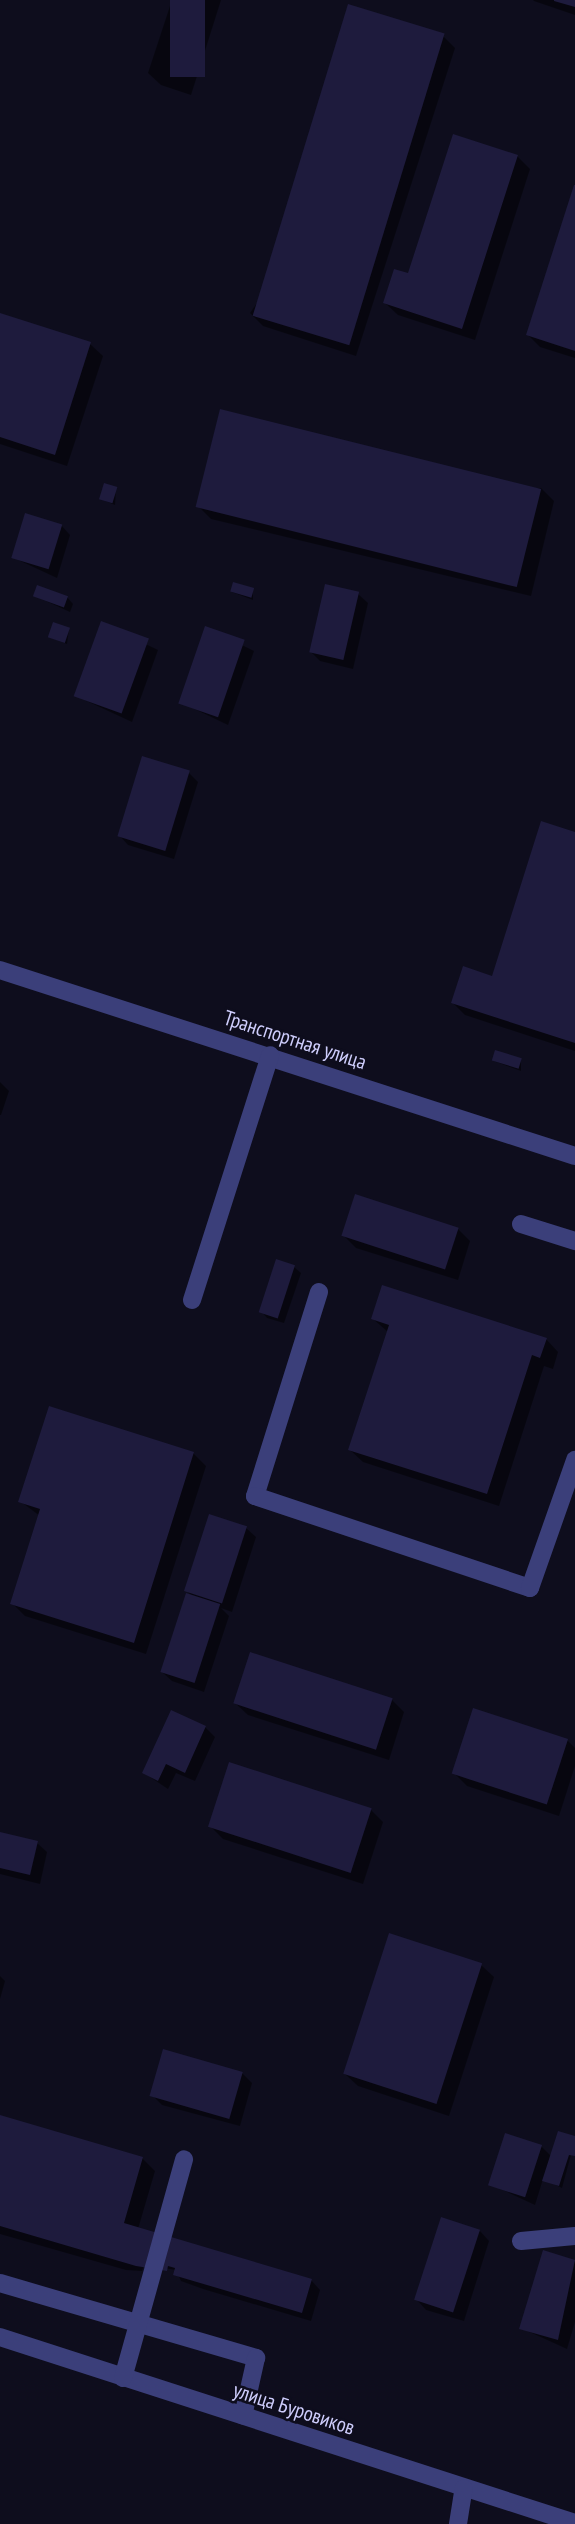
<!DOCTYPE html>
<html>
<head>
<meta charset="utf-8">
<style>
  body { margin:0 }
  #map { position:relative; width:575px; height:2524px; overflow:hidden; background:#0e0d1d; font-family:"PT Sans Narrow",sans-serif }
  div>[style] { position:absolute }
  .shadow>* { inset:0; background:#0007 }
  .building>* { inset:0; background:#1e1b3d; transform-origin:0 0 }
  .minor>* { height:18px; margin:-9px; padding:0 9px; transform-origin:9px; border-radius:9px; background:#3b3f7a }
  span { translate:-50% -50%; white-space:nowrap; text-align:center; line-height:1.15; -webkit-text-stroke:5px #0e0d1d; paint-order:stroke }
  .street-label { font-size:21px; color:#cecdfc }
</style>
</head>
<body>
<div id="map">
  <div class="shadow">
    <div style="clip-path:polygon(172px 0,221px 0,191px 95px,161px 85px,148px 73px)"></div>
    <div style="clip-path:polygon(533px 0,575px 0,575px 15px,534px 1px)"></div>
    <div style="clip-path:polygon(443px 36px,455px 48px,356px 356px,263px 326px,250px 313px)"></div>
    <div style="clip-path:polygon(517px 156px,530px 169px,475px 340px,398px 315px,385px 303px)"></div>
    <div style="clip-path:polygon(575px 188px,575px 358px,540px 347px,528px 335px)"></div>
    <div style="clip-path:polygon(0 314px,90px 344px,103px 356px,67px 466px,0 444px)"></div>
    <div style="clip-path:polygon(116px 488px,115px 505px,101px 499px)"></div>
    <div style="clip-path:polygon(541px 488px,554px 501px,531px 596px,211px 519px,199px 507px)"></div>
    <div style="clip-path:polygon(61px 525px,70px 535px,57px 578px,14px 558px)"></div>
    <div style="clip-path:polygon(253px 590px,253px 600px,232px 592px)"></div>
    <div style="clip-path:polygon(358px 594px,368px 603px,353px 669px,320px 661px,311px 652px)"></div>
    <div style="clip-path:polygon(35px 596px,67px 597px,73px 604px,70px 612px)"></div>
    <div style="clip-path:polygon(102px 623px,158px 650px,132px 722px,76px 696px)"></div>
    <div style="clip-path:polygon(207px 628px,254px 651px,228px 725px,180px 702px)"></div>
    <div style="clip-path:polygon(69px 629px,67px 644px,50px 637px)"></div>
    <div style="clip-path:polygon(189px 773px,198px 782px,174px 859px,128px 845px,119px 835px)"></div>
    <div style="clip-path:polygon(575px 833px,575px 1051px,465px 1015px,453px 1003px,493px 978px)"></div>
    <div style="clip-path:polygon(521px 1060px,521px 1071px,494px 1061px)"></div>
    <div style="clip-path:polygon(0 1082px,9px 1091px,1px 1115px,0 1115px)"></div>
    <div style="clip-path:polygon(458px 1229px,470px 1241px,458px 1280px,356px 1248px,343px 1235px)"></div>
    <div style="clip-path:polygon(294px 1267px,301px 1273px,284px 1323px,267px 1318px,261px 1311px)"></div>
    <div style="clip-path:polygon(373px 1319px,546px 1339px,558px 1352px,553px 1369px,544px 1366px,499px 1506px,363px 1462px,350px 1450px,388px 1332px)"></div>
    <div style="clip-path:polygon(193px 1453px,206px 1466px,146px 1654px,25px 1616px,12px 1603px,40px 1516px,20px 1501px)"></div>
    <div style="clip-path:polygon(246px 1528px,256px 1537px,232px 1612px,221px 1608px,229px 1616px,204px 1692px,172px 1681px,162px 1672px,194px 1598px,187px 1591px)"></div>
    <div style="clip-path:polygon(392px 1700px,404px 1712px,389px 1760px,248px 1715px,235px 1703px)"></div>
    <div style="clip-path:polygon(205px 1727px,215px 1737px,195px 1781px,176px 1773px,168px 1789px,144px 1773px)"></div>
    <div style="clip-path:polygon(567px 1740px,575px 1748px,575px 1766px,559px 1816px,467px 1786px,454px 1773px)"></div>
    <div style="clip-path:polygon(371px 1810px,383px 1822px,363px 1884px,223px 1839px,211px 1827px)"></div>
    <div style="clip-path:polygon(0 1834px,37px 1843px,47px 1852px,40px 1884px,0 1874px)"></div>
    <div style="clip-path:polygon(481px 1965px,494px 1977px,449px 2116px,358px 2086px,345px 2074px)"></div>
    <div style="clip-path:polygon(0 1976px,5px 1981px,0 1999px)"></div>
    <div style="clip-path:polygon(242px 2073px,252px 2083px,240px 2126px,162px 2105px,152px 2095px)"></div>
    <div style="clip-path:polygon(0 2117px,142px 2158px,155px 2171px,138px 2229px,311px 2280px,320px 2290px,311px 2321px,203px 2289px,181px 2281px,176px 2270px,144px 2265px,142px 2271px,126px 2270px,0 2234px)"></div>
    <div style="clip-path:polygon(575px 2140px,562px 2188px,543px 2179px,535px 2205px,490px 2184px,541px 2146px,552px 2157px)"></div>
    <div style="clip-path:polygon(480px 2231px,489px 2241px,464px 2321px,426px 2310px,417px 2300px)"></div>
    <div style="clip-path:polygon(544px 2252px,575px 2262px,575px 2322px,567px 2349px,521px 2328px)"></div>
  </div>
  <div class="building">
    <div style="left:170px;top:0;width:35px;height:77px"></div>
    <div style="clip-path:polygon(554px 0,575px 0,575px 7px,554px 1px)"></div>
    <div style="left:348px;top:4px;width:101px;height:326px;rotate:17deg"></div>
    <div style="clip-path:polygon(453px 134px,518px 155px,462px 329px,383px 303px,394px 269px,408px 273px)"></div>
    <div style="clip-path:polygon(574px 185px,575px 185px,575px 351px,526px 335px)"></div>
    <div style="clip-path:polygon(0 313px,91px 342px,55px 455px,0 437px)"></div>
    <div style="left:220px;top:409px;width:331px;height:101px;rotate:14deg"></div>
    <div style="left:104px;top:483px;width:14px;height:17px;rotate:17deg"></div>
    <div style="left:25px;top:513px;width:39px;height:47px;rotate:17deg"></div>
    <div style="left:233px;top:582px;width:22px;height:10px;rotate:16deg"></div>
    <div style="left:325px;top:584px;width:35px;height:70px;rotate:13deg"></div>
    <div style="left:37px;top:585px;width:33px;height:12px;rotate:20deg"></div>
    <div style="left:101px;top:621px;width:51px;height:80px;rotate:20deg"></div>
    <div style="left:53px;top:622px;width:18px;height:16px;rotate:19deg"></div>
    <div style="left:205px;top:626px;width:42px;height:82px;rotate:19deg"></div>
    <div style="left:142px;top:756px;width:50px;height:84px;rotate:17deg"></div>
    <div style="clip-path:polygon(541px 821px,575px 832px,575px 1043px,451px 1003px,463px 966px,492px 976px)"></div>
    <div style="left:495px;top:1050px;width:28px;height:11px;rotate:17deg"></div>
    <div style="left:355px;top:1194px;width:109px;height:44px;rotate:18deg"></div>
    <div style="left:276px;top:1259px;width:20px;height:56px;rotate:18deg"></div>
    <div style="clip-path:polygon(382px 1285px,547px 1338px,540px 1358px,532px 1355px,487px 1494px,348px 1450px,389px 1325px,371px 1319px)"></div>
    <div style="clip-path:polygon(49px 1406px,194px 1452px,134px 1643px,10px 1604px,40px 1509px,18px 1502px)"></div>
    <div style="left:209px;top:1514px;width:40px;height:81px;rotate:18deg"></div>
    <div style="left:186px;top:1593px;width:36px;height:83px;rotate:18deg"></div>
    <div style="left:250px;top:1652px;width:150px;height:54px;rotate:18deg"></div>
    <div style="left:473px;top:1708px;width:100px;height:69px;rotate:18deg"></div>
    <div style="clip-path:polygon(171px 1710px,206px 1726px,185px 1773px,166px 1764px,158px 1781px,142px 1773px)"></div>
    <div style="left:229px;top:1762px;width:150px;height:68px;rotate:18deg"></div>
    <div style="clip-path:polygon(0 1832px,38px 1841px,30px 1875px,0 1868px)"></div>
    <div style="left:389px;top:1933px;width:98px;height:148px;rotate:18deg"></div>
    <div style="left:163px;top:2049px;width:83px;height:49px;rotate:16deg"></div>
    <div style="clip-path:polygon(0 2115px,143px 2157px,124px 2223px,312px 2279px,302px 2313px,173px 2275px,175px 2268px,168px 2266px,167px 2271px,136px 2266px,0 2226px)"></div>
    <div style="clip-path:polygon(558px 2131px,575px 2136px,575px 2156px,569px 2155px,559px 2186px,542px 2181px)"></div>
    <div style="left:505px;top:2133px;width:39px;height:55px;rotate:18deg"></div>
    <div style="left:441px;top:2217px;width:41px;height:87px;rotate:18deg"></div>
    <div style="clip-path:polygon(543px 2250px,575px 2260px,558px 2340px,519px 2329px)"></div>
  </div>
  <div class="minor">
    <div style="left:0;top:970px;width:604px;rotate:17.93deg"></div>
    <div style="left:521px;top:1224px;width:57px;rotate:17.5deg"></div>
    <div style="left:319px;top:1292px;width:214px;rotate:107.4deg"></div>
    <div style="left:255px;top:1496px;width:290px;rotate:18.5deg"></div>
    <div style="left:530px;top:1588px;width:136px;rotate:-70.6deg"></div>
    <div style="left:192px;top:1300px;width:257px;rotate:-72.3deg"></div>
    <div style="left:521px;top:2241px;width:54px;rotate:-5.3deg"></div>
    <div style="left:0;top:2283px;width:267px;rotate:16.3deg"></div>
    <div style="left:256px;top:2358px;width:59px;rotate:102.6deg"></div>
    <div style="left:0;top:2337px;width:604px;rotate:17.93deg"></div>
    <div style="left:123px;top:2378px;width:227px;rotate:-74.4deg"></div>
    <div style="left:458px;top:2524px;width:36px;rotate:-81deg"></div>
  </div>
  <div class="street-label">
    <span style="left:295px;top:1040px;rotate:18deg">Транспортная улица</span>
    <span style="left:294px;top:2409px;rotate:18deg">улица Буровиков</span>
  </div>
</div>
</body>
</html>
